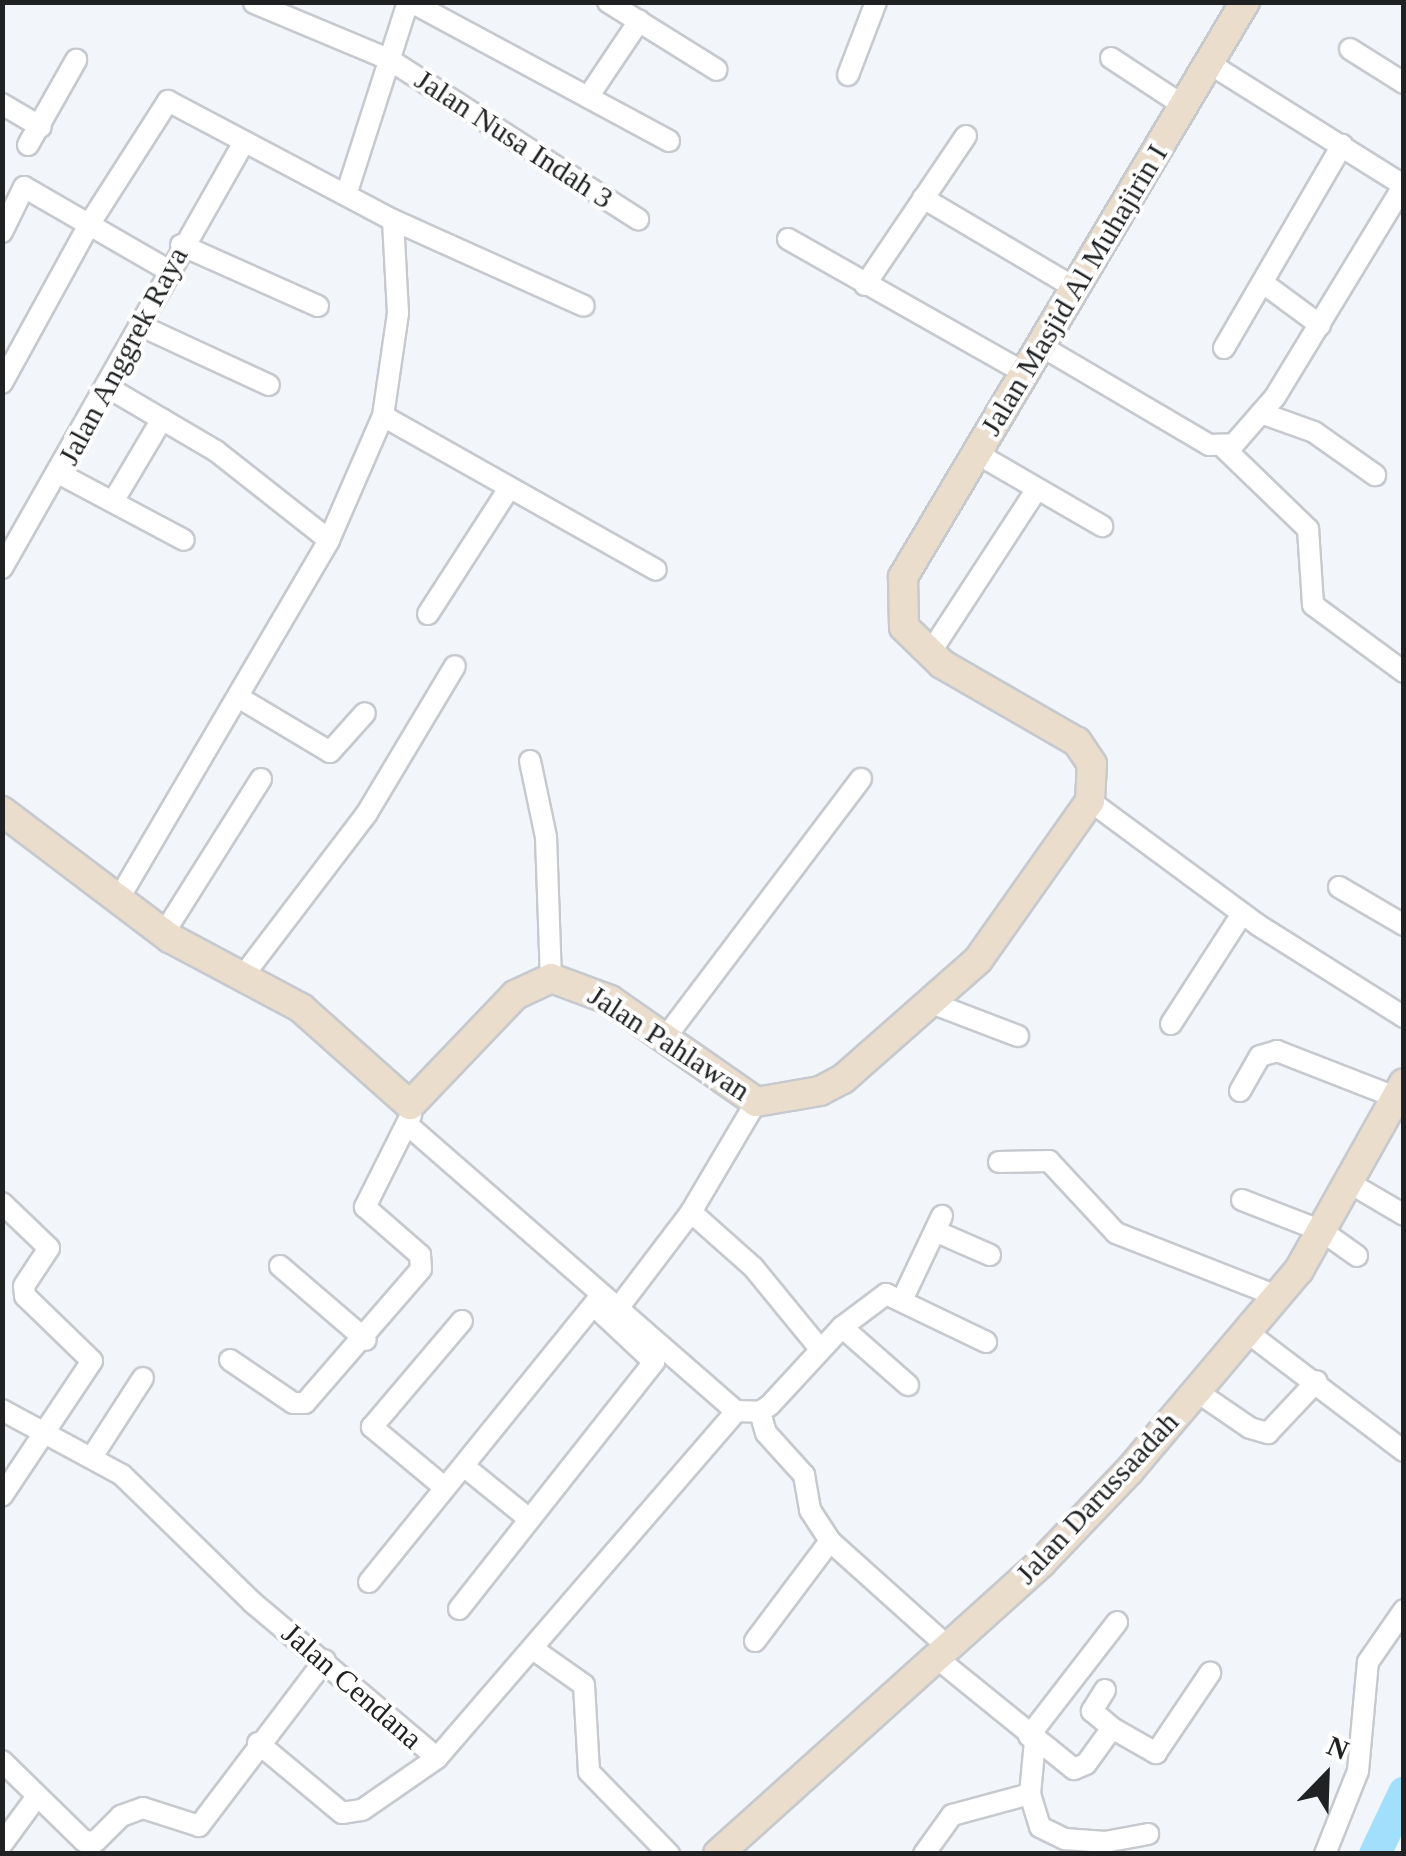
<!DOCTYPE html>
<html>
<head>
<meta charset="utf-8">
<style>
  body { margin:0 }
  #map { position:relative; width:1406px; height:1856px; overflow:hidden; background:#f2f6fb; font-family:"Times New Roman",serif }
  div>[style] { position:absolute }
  .river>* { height:32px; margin:-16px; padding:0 16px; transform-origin:16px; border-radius:16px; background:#a2dffc }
  .roads { filter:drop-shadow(2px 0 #c6c9ce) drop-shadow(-2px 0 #c6c9ce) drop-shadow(0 2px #c6c9ce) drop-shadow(0 -2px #c6c9ce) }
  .street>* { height:20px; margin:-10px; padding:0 10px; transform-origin:10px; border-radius:10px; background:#fff }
  .secondary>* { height:28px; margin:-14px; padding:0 14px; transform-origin:14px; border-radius:14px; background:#ebddcc }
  span { translate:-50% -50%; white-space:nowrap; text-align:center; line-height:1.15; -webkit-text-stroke:8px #fff; paint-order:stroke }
  .street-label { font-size:30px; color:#1f2122 }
  .frame { position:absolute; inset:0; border:5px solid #1f2122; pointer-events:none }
  .north { position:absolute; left:1276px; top:1726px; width:100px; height:100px; -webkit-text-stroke:8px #fff; paint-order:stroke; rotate:23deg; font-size:28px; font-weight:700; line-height:40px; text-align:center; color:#1f2122 }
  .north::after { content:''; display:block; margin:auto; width:35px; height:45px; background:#1f2122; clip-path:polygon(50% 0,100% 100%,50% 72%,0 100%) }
</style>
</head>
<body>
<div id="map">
  <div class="river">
    <div style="left:1375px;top:1854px;width:68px;rotate:-64.6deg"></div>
  </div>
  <div class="roads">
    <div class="street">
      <div style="left:411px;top:2px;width:293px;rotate:28.3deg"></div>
      <div style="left:608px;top:2px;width:128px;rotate:32deg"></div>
      <div style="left:254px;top:3px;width:147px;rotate:22.7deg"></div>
      <div style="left:390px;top:60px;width:295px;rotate:32.7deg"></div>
      <div style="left:1350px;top:49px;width:64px;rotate:32.2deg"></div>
      <div style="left:1111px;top:58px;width:87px;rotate:33.3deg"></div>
      <div style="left:1207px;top:62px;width:231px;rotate:32.1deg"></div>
      <div style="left:848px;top:75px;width:78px;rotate:-69deg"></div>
      <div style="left:588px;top:97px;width:92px;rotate:-56.1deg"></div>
      <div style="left:2px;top:104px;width:45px;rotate:30.5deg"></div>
      <div style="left:28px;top:145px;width:98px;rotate:-60.5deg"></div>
      <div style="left:346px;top:195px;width:203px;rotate:-72.2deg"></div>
      <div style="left:923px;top:198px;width:179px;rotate:30.6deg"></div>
      <div style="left:2px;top:232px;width:50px;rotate:-63.9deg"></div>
      <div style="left:24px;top:187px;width:164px;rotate:30deg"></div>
      <div style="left:788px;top:239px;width:272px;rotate:29.5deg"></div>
      <div style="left:181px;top:245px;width:150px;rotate:24deg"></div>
      <div style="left:1263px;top:283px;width:71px;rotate:36.4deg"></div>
      <div style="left:865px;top:285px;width:180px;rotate:-55.9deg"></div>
      <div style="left:139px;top:325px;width:143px;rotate:24.8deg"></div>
      <div style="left:1041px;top:346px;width:195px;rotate:30.5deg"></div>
      <div style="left:1209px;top:445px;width:25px;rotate:-2deg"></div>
      <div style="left:1234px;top:444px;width:62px;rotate:-48.9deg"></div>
      <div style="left:1275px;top:397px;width:248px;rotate:-58.7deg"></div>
      <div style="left:1224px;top:348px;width:235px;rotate:-59.8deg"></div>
      <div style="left:2px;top:383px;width:183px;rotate:-61.2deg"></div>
      <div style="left:90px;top:223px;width:145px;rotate:-57.4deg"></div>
      <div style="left:168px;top:101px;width:255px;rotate:27.9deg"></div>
      <div style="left:393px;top:220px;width:209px;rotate:24.2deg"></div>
      <div style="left:107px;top:387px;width:126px;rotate:30.4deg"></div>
      <div style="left:216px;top:451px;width:144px;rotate:38.2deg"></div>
      <div style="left:1261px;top:413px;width:56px;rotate:19.7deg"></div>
      <div style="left:1314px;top:432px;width:75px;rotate:35.2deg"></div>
      <div style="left:383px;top:416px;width:313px;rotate:29.4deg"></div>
      <div style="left:1222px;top:446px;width:120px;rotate:44deg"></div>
      <div style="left:1308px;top:529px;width:76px;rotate:86.2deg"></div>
      <div style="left:1313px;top:605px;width:113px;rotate:36.4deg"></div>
      <div style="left:976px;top:453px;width:146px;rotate:30.1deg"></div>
      <div style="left:60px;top:474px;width:140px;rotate:28deg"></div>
      <div style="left:114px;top:500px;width:94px;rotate:-59.3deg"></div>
      <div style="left:2px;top:568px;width:488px;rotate:-60.4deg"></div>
      <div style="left:428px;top:614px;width:148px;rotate:-57.2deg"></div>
      <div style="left:930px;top:653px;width:196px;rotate:-56.9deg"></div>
      <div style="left:238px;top:697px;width:107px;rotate:30.9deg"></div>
      <div style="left:330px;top:752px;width:52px;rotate:-48.1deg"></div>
      <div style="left:530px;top:761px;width:78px;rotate:78.1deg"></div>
      <div style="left:546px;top:837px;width:141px;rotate:88deg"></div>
      <div style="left:1090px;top:801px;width:209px;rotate:36.4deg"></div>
      <div style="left:1258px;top:925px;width:173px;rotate:32.2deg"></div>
      <div style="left:1339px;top:887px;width:75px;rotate:30.3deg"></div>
      <div style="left:118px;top:900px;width:417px;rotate:-59.6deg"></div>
      <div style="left:329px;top:540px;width:135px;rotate:-66.5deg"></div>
      <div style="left:383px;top:416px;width:104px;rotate:-81.7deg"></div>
      <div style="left:398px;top:313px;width:93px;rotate:-93.1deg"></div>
      <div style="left:164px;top:933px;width:182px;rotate:-57.8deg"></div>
      <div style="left:243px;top:976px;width:205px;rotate:-52.7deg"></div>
      <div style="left:367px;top:813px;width:171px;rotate:-59.1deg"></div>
      <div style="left:934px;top:1004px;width:90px;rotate:20.9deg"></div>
      <div style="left:1171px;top:1024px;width:131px;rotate:-57.2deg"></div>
      <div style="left:665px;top:1038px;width:325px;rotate:-52.9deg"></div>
      <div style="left:1240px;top:1091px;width:40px;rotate:-60.3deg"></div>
      <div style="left:1260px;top:1056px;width:18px;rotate:-16deg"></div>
      <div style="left:1277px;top:1051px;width:127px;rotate:21.3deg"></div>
      <div style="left:409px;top:1126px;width:434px;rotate:41.1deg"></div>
      <div style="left:736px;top:1411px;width:24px;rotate:2deg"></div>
      <div style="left:760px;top:1412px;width:12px;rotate:-35deg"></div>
      <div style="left:770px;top:1405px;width:106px;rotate:-47.3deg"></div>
      <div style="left:842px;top:1327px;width:55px;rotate:-36.9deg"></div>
      <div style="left:886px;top:1294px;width:111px;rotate:25.6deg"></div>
      <div style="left:999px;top:1162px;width:50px;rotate:-1.1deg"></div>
      <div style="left:1049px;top:1161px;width:98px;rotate:47.1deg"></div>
      <div style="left:1116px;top:1233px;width:173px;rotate:21.4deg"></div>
      <div style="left:1348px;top:1182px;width:65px;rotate:30.5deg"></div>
      <div style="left:1242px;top:1200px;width:86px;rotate:21.2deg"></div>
      <div style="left:1322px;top:1231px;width:43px;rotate:35.5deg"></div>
      <div style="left:2px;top:1203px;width:65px;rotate:43.8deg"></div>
      <div style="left:49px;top:1248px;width:45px;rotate:123.3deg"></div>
      <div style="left:24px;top:1286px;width:10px;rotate:84deg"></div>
      <div style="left:25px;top:1296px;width:93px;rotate:44.1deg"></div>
      <div style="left:92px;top:1361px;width:162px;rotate:123.7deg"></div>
      <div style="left:691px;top:1212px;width:83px;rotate:41.6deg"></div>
      <div style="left:753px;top:1267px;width:106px;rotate:50.7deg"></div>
      <div style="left:935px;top:1231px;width:60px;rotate:23.6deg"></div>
      <div style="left:280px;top:1266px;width:113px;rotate:40.7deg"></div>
      <div style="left:903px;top:1298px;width:91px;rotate:-64.6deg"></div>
      <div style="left:619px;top:1307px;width:119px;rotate:-52.8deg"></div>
      <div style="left:691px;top:1212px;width:128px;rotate:-59.4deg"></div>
      <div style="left:842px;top:1327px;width:88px;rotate:41.3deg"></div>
      <div style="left:1247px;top:1332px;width:197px;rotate:37.2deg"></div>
      <div style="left:230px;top:1360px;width:76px;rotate:34.3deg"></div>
      <div style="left:293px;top:1403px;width:12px"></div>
      <div style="left:305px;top:1403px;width:177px;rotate:-49.1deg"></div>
      <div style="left:421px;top:1269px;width:14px;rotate:-94deg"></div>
      <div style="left:420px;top:1255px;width:73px;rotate:-138.9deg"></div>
      <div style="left:365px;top:1207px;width:103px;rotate:-63.4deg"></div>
      <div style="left:1196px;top:1391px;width:65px;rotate:34.4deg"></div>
      <div style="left:1250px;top:1428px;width:19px;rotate:16deg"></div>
      <div style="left:1268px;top:1433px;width:71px;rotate:-46.7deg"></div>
      <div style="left:2px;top:1410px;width:136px;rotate:28.4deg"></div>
      <div style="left:122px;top:1475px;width:182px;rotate:44.3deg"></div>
      <div style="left:252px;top:1602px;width:242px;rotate:40.1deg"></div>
      <div style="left:437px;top:1758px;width:458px;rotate:-49.2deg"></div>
      <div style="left:760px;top:1412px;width:22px;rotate:74deg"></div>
      <div style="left:766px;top:1433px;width:57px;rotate:47.9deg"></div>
      <div style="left:804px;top:1475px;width:36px;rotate:80deg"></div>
      <div style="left:810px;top:1510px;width:37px;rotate:57deg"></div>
      <div style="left:92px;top:1457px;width:94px;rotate:-57.2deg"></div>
      <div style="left:465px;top:1467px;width:81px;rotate:39deg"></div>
      <div style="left:444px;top:1487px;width:94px;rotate:-140.2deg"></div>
      <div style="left:372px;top:1427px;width:139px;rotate:-49.7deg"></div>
      <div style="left:369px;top:1582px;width:368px;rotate:-51deg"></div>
      <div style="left:459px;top:1609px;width:315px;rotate:-51.7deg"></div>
      <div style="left:654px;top:1362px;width:83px;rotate:-136.9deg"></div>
      <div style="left:755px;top:1641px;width:125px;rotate:-53.1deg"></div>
      <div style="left:830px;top:1541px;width:159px;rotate:41.9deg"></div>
      <div style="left:533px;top:1649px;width:62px;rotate:35.2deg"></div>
      <div style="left:584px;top:1685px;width:87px;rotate:86.7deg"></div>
      <div style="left:589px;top:1772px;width:115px;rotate:45.7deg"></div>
      <div style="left:938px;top:1659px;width:175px;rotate:39deg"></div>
      <div style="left:1074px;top:1769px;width:13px;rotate:-23deg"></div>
      <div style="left:1086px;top:1764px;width:44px;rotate:-54.2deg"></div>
      <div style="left:1112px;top:1728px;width:51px;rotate:29.6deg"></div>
      <div style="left:1156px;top:1753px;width:97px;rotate:-56deg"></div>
      <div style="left:1105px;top:1690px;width:25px;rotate:122deg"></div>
      <div style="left:1092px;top:1711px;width:26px;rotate:40deg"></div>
      <div style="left:1029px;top:1736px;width:144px;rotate:-52.3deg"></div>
      <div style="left:1035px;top:1741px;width:53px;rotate:95.4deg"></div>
      <div style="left:1030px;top:1794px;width:34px;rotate:73deg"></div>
      <div style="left:1040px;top:1827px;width:28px;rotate:26deg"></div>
      <div style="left:1065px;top:1839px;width:40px;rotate:4.3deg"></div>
      <div style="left:1105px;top:1842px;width:44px;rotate:-10.5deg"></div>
      <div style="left:258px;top:1743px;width:109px;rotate:39.8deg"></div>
      <div style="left:342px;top:1813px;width:20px;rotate:-9deg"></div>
      <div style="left:362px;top:1810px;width:91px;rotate:-34.7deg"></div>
      <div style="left:2px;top:1761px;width:115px;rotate:44.3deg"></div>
      <div style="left:84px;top:1841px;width:11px;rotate:5deg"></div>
      <div style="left:95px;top:1842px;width:37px;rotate:-45deg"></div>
      <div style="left:121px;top:1816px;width:23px;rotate:-20deg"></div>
      <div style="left:143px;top:1808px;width:59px;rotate:17.8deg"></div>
      <div style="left:199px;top:1826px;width:208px;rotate:-52.8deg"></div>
      <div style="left:2px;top:1844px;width:56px;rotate:-53.7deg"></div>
      <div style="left:924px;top:1854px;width:48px;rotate:-54.3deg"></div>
      <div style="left:952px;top:1815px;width:81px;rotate:-15.1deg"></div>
      <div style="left:1325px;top:1854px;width:89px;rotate:-68.3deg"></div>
      <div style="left:1358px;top:1771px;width:109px;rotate:-84.8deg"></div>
      <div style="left:1368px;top:1662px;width:63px;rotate:-55.3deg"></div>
    </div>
    <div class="secondary">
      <div style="left:2px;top:811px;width:211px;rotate:37.1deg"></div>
      <div style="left:170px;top:938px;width:149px;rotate:28.1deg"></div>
      <div style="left:301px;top:1008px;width:146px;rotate:41.7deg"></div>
      <div style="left:410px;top:1105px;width:152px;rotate:-46.3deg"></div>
      <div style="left:515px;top:995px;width:40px;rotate:-25deg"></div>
      <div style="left:551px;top:978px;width:63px;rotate:20.4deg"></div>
      <div style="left:610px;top:1000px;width:178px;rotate:34.9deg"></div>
      <div style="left:756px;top:1102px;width:65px;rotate:-9.8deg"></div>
      <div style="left:820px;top:1091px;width:26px;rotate:-28deg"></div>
      <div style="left:843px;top:1079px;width:180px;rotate:-41.4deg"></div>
      <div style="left:978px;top:960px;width:194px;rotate:-54.8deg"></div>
      <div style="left:1090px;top:801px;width:37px;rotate:-87deg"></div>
      <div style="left:1092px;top:764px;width:27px;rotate:-124deg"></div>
      <div style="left:1077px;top:742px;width:156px;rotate:-150deg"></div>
      <div style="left:942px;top:664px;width:53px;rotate:-135.8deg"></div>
      <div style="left:904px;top:627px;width:50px;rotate:-91.1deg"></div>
      <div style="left:903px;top:577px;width:669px;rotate:-59.26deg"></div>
      <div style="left:718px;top:1854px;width:436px;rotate:-42deg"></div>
      <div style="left:1042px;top:1562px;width:126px;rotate:-46.3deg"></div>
      <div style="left:1129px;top:1471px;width:263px;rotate:-49.8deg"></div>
      <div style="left:1299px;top:1270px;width:214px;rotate:-60.7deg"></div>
    </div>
  </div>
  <div class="street-label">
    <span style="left:514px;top:139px;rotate:33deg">Jalan Nusa Indah 3</span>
    <span style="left:1074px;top:290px;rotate:-59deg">Jalan Masjid Al Muhajirin I</span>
    <span style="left:123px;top:356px;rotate:-62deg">Jalan Anggrek Raya</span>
    <span style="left:669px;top:1043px;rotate:33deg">Jalan Pahlawan</span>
    <span style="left:1097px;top:1498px;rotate:-47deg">Jalan Darussaadah</span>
    <span style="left:352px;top:1686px;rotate:41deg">Jalan Cendana</span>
  </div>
  <div class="frame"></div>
  <div class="north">N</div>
</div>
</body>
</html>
